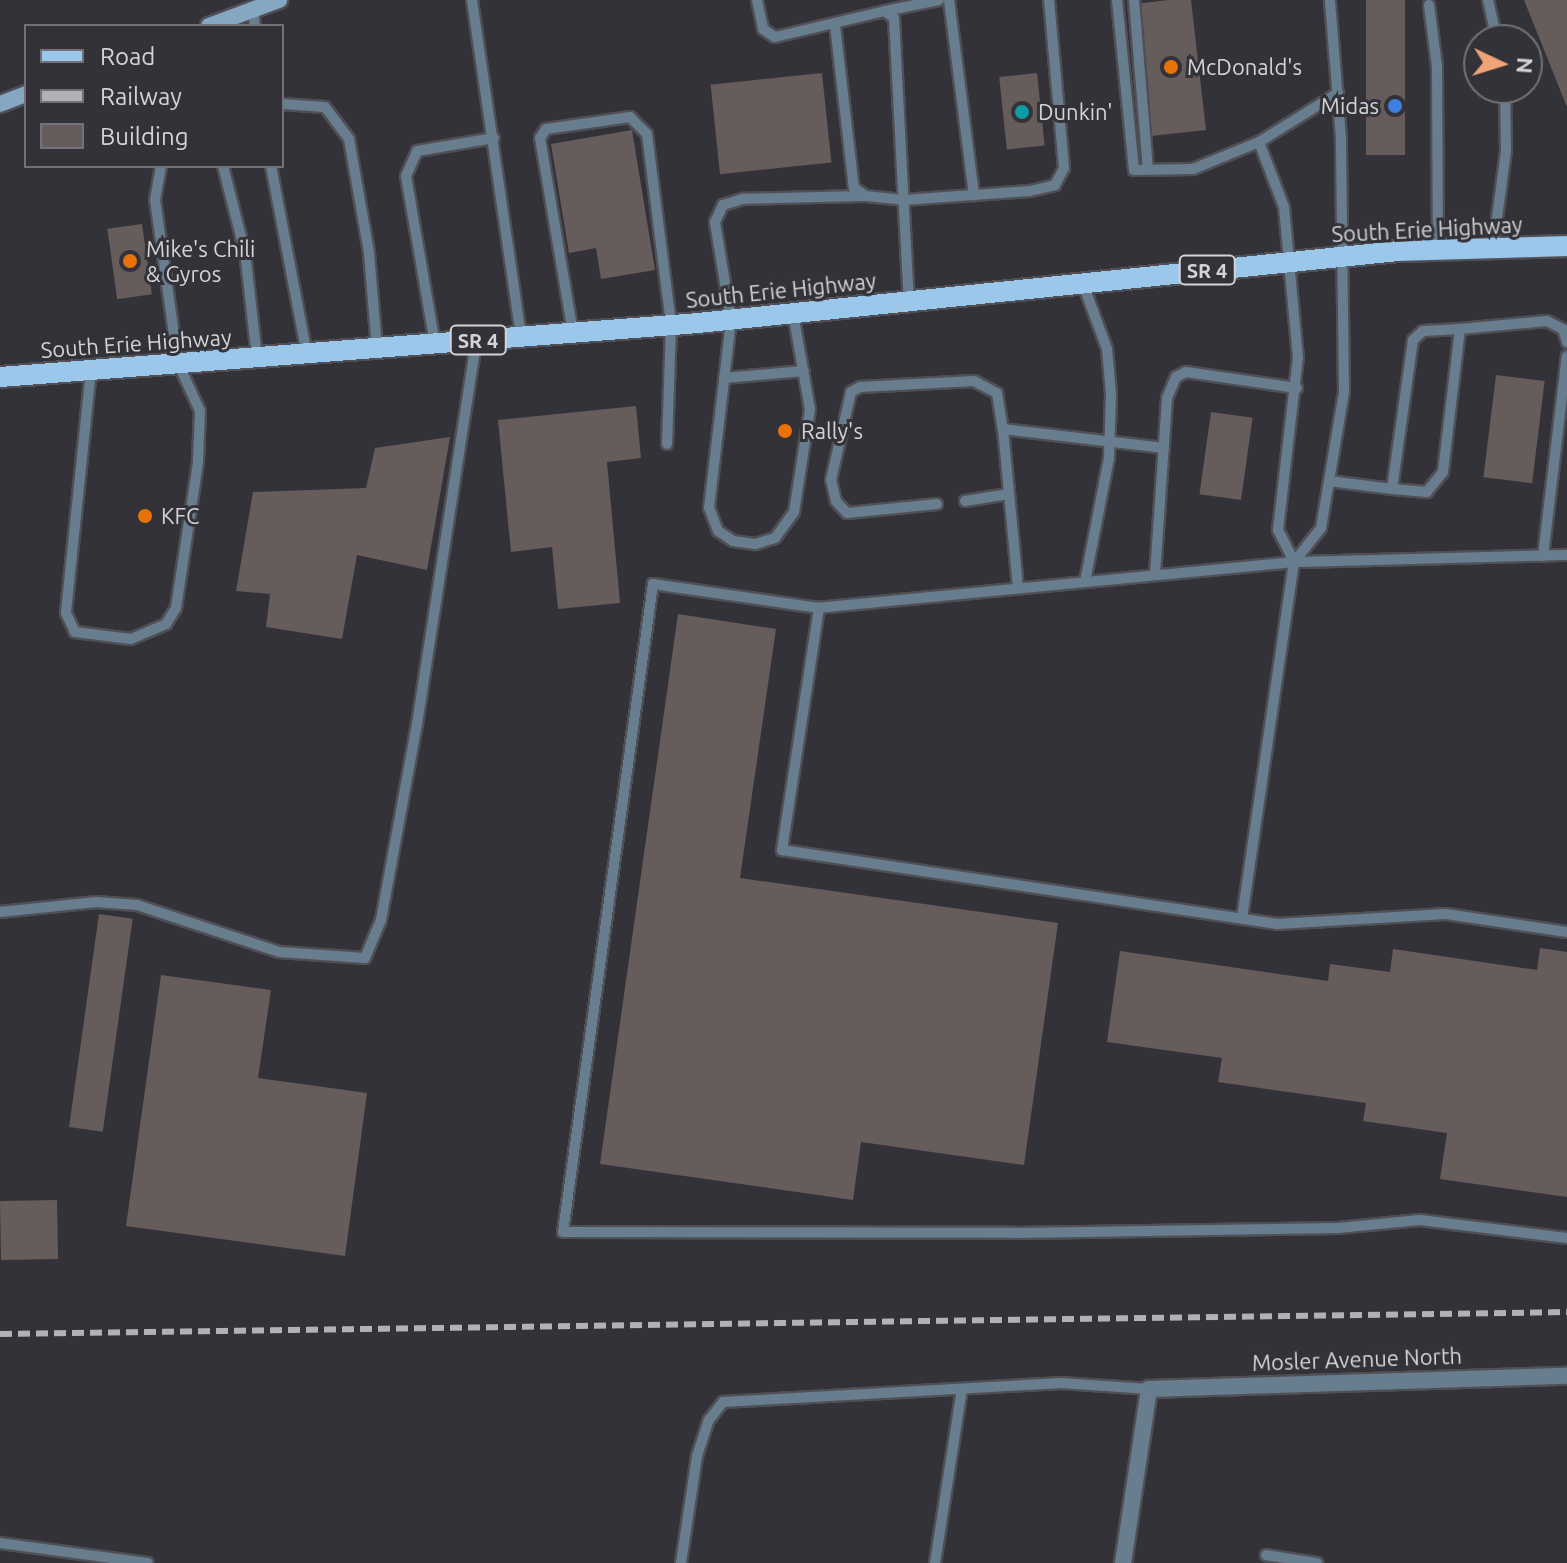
<!DOCTYPE html>
<html>
<head>
<meta charset="utf-8">
<style>
  body { margin:0 }
  #map { position:relative; width:1567px; height:1563px; overflow:hidden; background:#333239; font-family:Ubuntu,sans-serif }
  div>[style] { position:absolute }
  .building>* { inset:0; background:#665c5b; transform-origin:0 0 }
  .roads { filter:drop-shadow(2px 0 #504f55) drop-shadow(-2px 0 #504f55) drop-shadow(0 2px #504f55) drop-shadow(0 -2px #504f55) }
  .lane>* { height:10px; margin:-5px; padding:0 5px; transform-origin:5px; border-radius:5px; background:#687d8e }
  .street>* { height:16px; margin:-8px; padding:0 8px; transform-origin:8px; border-radius:8px; background:#687d8e }
  .secondary>* { height:16px; margin:-8px; padding:0 8px; transform-origin:8px; border-radius:8px; background:#85a7c2 }
  .primary>* { height:20px; margin:-10px; padding:0 10px; transform-origin:10px; border-radius:10px; background:#9ac7ea }
  .rail>* { height:6px; margin-top:-3px; transform-origin:0; background:repeating-linear-gradient(90deg,#b2b1b6 0 12px,transparent 0 18px) }
  .dots>* { width:22px; height:22px; translate:-50% -50%; box-sizing:border-box; border:4px solid #333239; border-radius:50% }
  span { translate:-50% -50%; white-space:nowrap; text-align:center; line-height:1.15; -webkit-text-stroke:6px #333239; paint-order:stroke }
  .shield-label span { padding:2px 6px; background:#333239; border:2px solid; border-radius:6px; -webkit-text-stroke-width:0 }
  .shield-label { font-size:20px; color:#d4d3d7; font-weight:700 }
  .poi-label { font-size:22px; color:#d4d3d7 }
  .left { translate:0 -50%; text-align:left }
  .right { translate:-100% -50%; text-align:right }
  .street-label { font-size:22px; color:#d4d3d7 }
  .legend { position:absolute; left:24px; top:24px; width:260px; height:144px; box-sizing:border-box; background:#333239; border:2px solid #737278; margin:0; padding:10px 14px; list-style:none; font-size:24px; color:#d4d3d7 }
  .legend li { display:flex; align-items:center; gap:16px; height:40px }
  .legend b { width:40px; border:2px solid #737278 }
  .north { position:absolute; left:1463px; top:24px; width:80px; height:80px; box-sizing:border-box; background:#333239; border:2px solid #737278; border-radius:50%; rotate:94deg; font-size:22px; font-weight:700; line-height:32px; text-align:center; color:#d4d3d7 }
  .north::after { content:''; display:block; margin:auto; width:28px; height:36px; background:#efa376; clip-path:polygon(50% 0,100% 100%,50% 72%,0 100%) }
</style>
</head>
<body>
<div id="map">
  <div class="building">
    <div style="clip-path:polygon(1168px 0,1191px 0,1206px 130px,1151px 136px,1136px 4px)"></div>
    <div style="left:1366px;top:0;width:39px;height:155px"></div>
    <div style="clip-path:polygon(1524px 0,1567px 0,1567px 107px)"></div>
    <div style="left:822px;top:73px;width:90px;height:112px;rotate:84deg"></div>
    <div style="left:1037px;top:73px;width:73px;height:38px;rotate:84deg"></div>
    <div style="clip-path:polygon(632px 130px,655px 270px,601px 279px,596px 248px,569px 253px,551px 144px)"></div>
    <div style="left:142px;top:224px;width:71px;height:35px;rotate:82deg"></div>
    <div style="left:1496px;top:375px;width:49px;height:103px;rotate:7deg"></div>
    <div style="clip-path:polygon(636px 406px,641px 458px,607px 462px,620px 603px,558px 609px,552px 547px,511px 552px,498px 420px)"></div>
    <div style="left:1211px;top:412px;width:42px;height:83px;rotate:8deg"></div>
    <div style="clip-path:polygon(450px 437px,427px 570px,357px 555px,342px 639px,266px 627px,270px 594px,236px 591px,253px 492px,366px 488px,375px 448px)"></div>
    <div style="clip-path:polygon(678px 614px,776px 629px,740px 878px,1058px 923px,1024px 1165px,861px 1142px,853px 1200px,600px 1164px)"></div>
    <div style="left:99px;top:914px;width:34px;height:215px;rotate:8deg"></div>
    <div style="clip-path:polygon(1540px 948px,1567px 952px,1567px 1197px,1440px 1179px,1447px 1133px,1363px 1121px,1366px 1103px,1218px 1082px,1222px 1058px,1107px 1042px,1120px 951px,1328px 981px,1330px 964px,1390px 972px,1393px 949px,1537px 970px)"></div>
    <div style="clip-path:polygon(161px 975px,271px 990px,258px 1078px,367px 1093px,345px 1256px,126px 1226px)"></div>
    <div style="left:57px;top:1200px;width:59px;height:57px;rotate:89deg"></div>
  </div>
  <div class="roads">
    <div class="lane">
      <div style="left:472px;top:0;width:341px;rotate:81.7deg"></div>
      <div style="left:757px;top:0;width:30px;rotate:78deg"></div>
      <div style="left:763px;top:29px;width:14px;rotate:34deg"></div>
      <div style="left:775px;top:37px;width:113px;rotate:-13.3deg"></div>
      <div style="left:885px;top:11px;width:11px;rotate:38deg"></div>
      <div style="left:894px;top:18px;width:284px;rotate:87deg"></div>
      <div style="left:949px;top:0;width:197px;rotate:82.7deg"></div>
      <div style="left:1117px;top:0;width:171px;rotate:84.3deg"></div>
      <div style="left:1134px;top:170px;width:59px;rotate:-1deg"></div>
      <div style="left:1193px;top:169px;width:71px;rotate:-22.2deg"></div>
      <div style="left:1259px;top:142px;width:93px;rotate:-31.8deg"></div>
      <div style="left:1134px;top:0;width:170px;rotate:85.3deg"></div>
      <div style="left:1488px;top:0;width:41px;rotate:77.3deg"></div>
      <div style="left:1429px;top:5px;width:63px;rotate:82.6deg"></div>
      <div style="left:1437px;top:67px;width:183px;rotate:89.7deg"></div>
      <div style="left:253px;top:10px;width:16px;rotate:83deg"></div>
      <div style="left:885px;top:11px;width:55px;rotate:-11.5deg"></div>
      <div style="left:835px;top:25px;width:164px;rotate:83.4deg"></div>
      <div style="left:854px;top:188px;width:14px;rotate:34deg"></div>
      <div style="left:866px;top:196px;width:37px;rotate:6deg"></div>
      <div style="left:903px;top:200px;width:127px;rotate:-4.1deg"></div>
      <div style="left:1030px;top:191px;width:26px;rotate:-13deg"></div>
      <div style="left:1055px;top:185px;width:19px;rotate:-62deg"></div>
      <div style="left:1064px;top:168px;width:169px;rotate:-95.1deg"></div>
      <div style="left:282px;top:104px;width:43px;rotate:4deg"></div>
      <div style="left:325px;top:107px;width:40px;rotate:53deg"></div>
      <div style="left:349px;top:139px;width:116px;rotate:80deg"></div>
      <div style="left:369px;top:253px;width:95px;rotate:85.2deg"></div>
      <div style="left:1259px;top:142px;width:70px;rotate:69deg"></div>
      <div style="left:1284px;top:207px;width:151px;rotate:84.7deg"></div>
      <div style="left:1298px;top:357px;width:174px;rotate:96.6deg"></div>
      <div style="left:1278px;top:530px;width:36px;rotate:63deg"></div>
      <div style="left:223px;top:166px;width:89px;rotate:75.7deg"></div>
      <div style="left:245px;top:252px;width:107px;rotate:83.5deg"></div>
      <div style="left:271px;top:166px;width:191px;rotate:79.2deg"></div>
      <div style="left:1493px;top:248px;width:98px;rotate:-82.4deg"></div>
      <div style="left:1506px;top:151px;width:63px;rotate:-90.9deg"></div>
      <div style="left:1083px;top:284px;width:69px;rotate:69.7deg"></div>
      <div style="left:1107px;top:349px;width:45px;rotate:84.9deg"></div>
      <div style="left:1111px;top:394px;width:64px;rotate:91.8deg"></div>
      <div style="left:1109px;top:458px;width:126px;rotate:101deg"></div>
      <div style="left:793px;top:313px;width:97px;rotate:80deg"></div>
      <div style="left:810px;top:409px;width:104px;rotate:98.8deg"></div>
      <div style="left:794px;top:512px;width:32px;rotate:126deg"></div>
      <div style="left:775px;top:538px;width:21px;rotate:163deg"></div>
      <div style="left:755px;top:544px;width:22px;rotate:-172deg"></div>
      <div style="left:733px;top:541px;width:18px;rotate:-146deg"></div>
      <div style="left:718px;top:531px;width:25px;rotate:-111deg"></div>
      <div style="left:709px;top:508px;width:189px;rotate:-83.3deg"></div>
      <div style="left:731px;top:320px;width:99px;rotate:-99.3deg"></div>
      <div style="left:715px;top:222px;width:19px;rotate:-65deg"></div>
      <div style="left:723px;top:205px;width:21px;rotate:-17deg"></div>
      <div style="left:743px;top:199px;width:123px;rotate:-1.4deg"></div>
      <div style="left:1460px;top:329px;width:87px;rotate:-5.3deg"></div>
      <div style="left:1547px;top:321px;width:18px;rotate:27deg"></div>
      <div style="left:1563px;top:329px;width:14px;rotate:73deg"></div>
      <div style="left:573px;top:333px;width:198px;rotate:-99.6deg"></div>
      <div style="left:540px;top:138px;width:11px;rotate:-56deg"></div>
      <div style="left:546px;top:129px;width:85px;rotate:-8.1deg"></div>
      <div style="left:630px;top:117px;width:24px;rotate:45deg"></div>
      <div style="left:647px;top:134px;width:193px;rotate:82.8deg"></div>
      <div style="left:671px;top:325px;width:119px;rotate:91.9deg"></div>
      <div style="left:435px;top:344px;width:170px;rotate:-99.8deg"></div>
      <div style="left:406px;top:176px;width:27px;rotate:-66deg"></div>
      <div style="left:417px;top:151px;width:78px;rotate:-9.6deg"></div>
      <div style="left:91px;top:370px;width:244px;rotate:95.9deg"></div>
      <div style="left:66px;top:613px;width:21px;rotate:65deg"></div>
      <div style="left:75px;top:632px;width:56px;rotate:7.1deg"></div>
      <div style="left:131px;top:639px;width:38px;rotate:-23deg"></div>
      <div style="left:166px;top:624px;width:19px;rotate:-58deg"></div>
      <div style="left:176px;top:608px;width:148px;rotate:-81.4deg"></div>
      <div style="left:198px;top:462px;width:51px;rotate:-87.8deg"></div>
      <div style="left:200px;top:411px;width:53px;rotate:-114.6deg"></div>
      <div style="left:178px;top:363px;width:165px;rotate:-98deg"></div>
      <div style="left:155px;top:200px;width:35px;rotate:-80deg"></div>
      <div style="left:724px;top:378px;width:80px;rotate:-5deg"></div>
      <div style="left:1003px;top:429px;width:160px;rotate:84.6deg"></div>
      <div style="left:1329px;top:481px;width:64px;rotate:7.2deg"></div>
      <div style="left:1392px;top:489px;width:150px;rotate:-82deg"></div>
      <div style="left:1413px;top:340px;width:13px;rotate:-42deg"></div>
      <div style="left:1423px;top:331px;width:37px;rotate:-3deg"></div>
      <div style="left:1460px;top:329px;width:144px;rotate:96.8deg"></div>
      <div style="left:1443px;top:472px;width:26px;rotate:129deg"></div>
      <div style="left:1427px;top:492px;width:35px;rotate:-175deg"></div>
      <div style="left:965px;top:501px;width:44px;rotate:-9.2deg"></div>
      <div style="left:937px;top:504px;width:90px;rotate:174.3deg"></div>
      <div style="left:847px;top:513px;width:16px;rotate:-133deg"></div>
      <div style="left:836px;top:501px;width:22px;rotate:-103deg"></div>
      <div style="left:831px;top:480px;width:90px;rotate:-77.2deg"></div>
      <div style="left:851px;top:392px;width:10px;rotate:-29deg"></div>
      <div style="left:860px;top:387px;width:114px;rotate:-3deg"></div>
      <div style="left:974px;top:381px;width:26px;rotate:28deg"></div>
      <div style="left:997px;top:393px;width:36px;rotate:81deg"></div>
      <div style="left:1003px;top:429px;width:162px;rotate:6.7deg"></div>
      <div style="left:1567px;top:555px;width:273px;rotate:178.5deg"></div>
      <div style="left:1294px;top:562px;width:477px;rotate:174.5deg"></div>
      <div style="left:819px;top:608px;width:168px;rotate:-171.8deg"></div>
      <div style="left:653px;top:584px;width:654px;rotate:97.91deg"></div>
      <div style="left:563px;top:1232px;width:451px;rotate:0.1deg"></div>
      <div style="left:1014px;top:1233px;width:324px;rotate:-0.9deg"></div>
      <div style="left:1338px;top:1228px;width:82px;rotate:-5.6deg"></div>
      <div style="left:1420px;top:1220px;width:148px;rotate:7deg"></div>
      <div style="left:1543px;top:556px;width:201px;rotate:-83.2deg"></div>
      <div style="left:1155px;top:575px;width:177px;rotate:-86.1deg"></div>
      <div style="left:1167px;top:398px;width:23px;rotate:-67deg"></div>
      <div style="left:1176px;top:377px;width:11px;rotate:-27deg"></div>
      <div style="left:1186px;top:372px;width:112px;rotate:8.2deg"></div>
      <div style="left:819px;top:608px;width:245px;rotate:98.7deg"></div>
      <div style="left:782px;top:850px;width:501px;rotate:8.5deg"></div>
      <div style="left:1277px;top:924px;width:169px;rotate:-3.4deg"></div>
      <div style="left:1446px;top:914px;width:122px;rotate:8.5deg"></div>
      <div style="left:0;top:912px;width:97px;rotate:-5.9deg"></div>
      <div style="left:96px;top:902px;width:41px;rotate:4.2deg"></div>
      <div style="left:137px;top:905px;width:150px;rotate:18.3deg"></div>
      <div style="left:279px;top:952px;width:86px;rotate:4deg"></div>
      <div style="left:365px;top:958px;width:41px;rotate:-67.2deg"></div>
      <div style="left:381px;top:920px;width:199px;rotate:-79.6deg"></div>
      <div style="left:417px;top:724px;width:388px;rotate:-81.2deg"></div>
      <div style="left:1242px;top:918px;width:360px;rotate:-81.7deg"></div>
      <div style="left:1294px;top:562px;width:43px;rotate:-51.5deg"></div>
      <div style="left:1321px;top:528px;width:138px;rotate:-80.4deg"></div>
      <div style="left:1344px;top:392px;width:254px;rotate:-90.7deg"></div>
      <div style="left:1341px;top:138px;width:138px;rotate:-94.6deg"></div>
      <div style="left:0;top:1543px;width:149px;rotate:7.7deg"></div>
      <div style="left:1266px;top:1555px;width:52px;rotate:8.9deg"></div>
      <div style="left:681px;top:1563px;width:108px;rotate:-81.5deg"></div>
      <div style="left:697px;top:1456px;width:38px;rotate:-72deg"></div>
      <div style="left:709px;top:1420px;width:23px;rotate:-52deg"></div>
      <div style="left:723px;top:1402px;width:339px;rotate:-3.2deg"></div>
      <div style="left:1061px;top:1383px;width:88px;rotate:3.9deg"></div>
      <div style="left:935px;top:1563px;width:176px;rotate:-81.2deg"></div>
    </div>
    <div class="street">
      <div style="left:1123px;top:1563px;width:176px;rotate:-81.5deg"></div>
      <div style="left:1149px;top:1389px;width:418px;rotate:-1.8deg"></div>
    </div>
    <div class="secondary">
      <div style="left:209px;top:26px;width:75px;rotate:-20.4deg"></div>
      <div style="left:0;top:104px;width:28px;rotate:-21deg"></div>
    </div>
    <div class="primary">
      <div style="left:0;top:377px;width:700px;rotate:-4.42deg"></div>
      <div style="left:698px;top:323px;width:704px;rotate:-5.87deg"></div>
      <div style="left:1398px;top:251px;width:169px;rotate:-1.7deg"></div>
    </div>
  </div>
  <div class="rail">
    <div style="left:0;top:1334px;width:1567px;rotate:-0.8deg"></div>
  </div>
  <div class="dots">
    <div style="left:1171px;top:67px;background:#e8710a"></div>
    <div style="left:1395px;top:106px;background:#3f7fe0"></div>
    <div style="left:1022px;top:112px;background:#0f9aa8"></div>
    <div style="left:130px;top:261px;background:#e8710a"></div>
    <div style="left:785px;top:431px;background:#e8710a"></div>
    <div style="left:145px;top:516px;background:#e8710a"></div>
  </div>
  <div class="shield-label">
    <span style="left:1207px;top:270px">SR 4</span>
    <span style="left:478px;top:340px">SR 4</span>
  </div>
  <div class="poi-label">
    <span class="left" style="left:1187px;top:67px">McDonald's</span>
    <span class="right" style="left:1379px;top:106px">Midas</span>
    <span class="left" style="left:1038px;top:112px">Dunkin'</span>
    <span class="left" style="left:146px;top:261px">Mike's Chili<br>&amp; Gyros</span>
    <span class="left" style="left:801px;top:431px">Rally's</span>
    <span class="left" style="left:161px;top:516px">KFC</span>
  </div>
  <div class="street-label">
    <span style="left:1427px;top:229px;rotate:-3deg">South Erie Highway</span>
    <span style="left:781px;top:290px;rotate:-6deg">South Erie Highway</span>
    <span style="left:136px;top:343px;rotate:-4deg">South Erie Highway</span>
    <span style="left:1357px;top:1359px;rotate:-2deg">Mosler Avenue North</span>
  </div>
  <ul class="legend">
  <li><b style="height:10px;background:#9ac7ea"></b>Road</li>
  <li><b style="height:10px;background:#b2b1b6"></b>Railway</li>
  <li><b style="height:22px;background:#665c5b"></b>Building</li>
  </ul>
  <div class="north">N</div>
</div>
</body>
</html>
